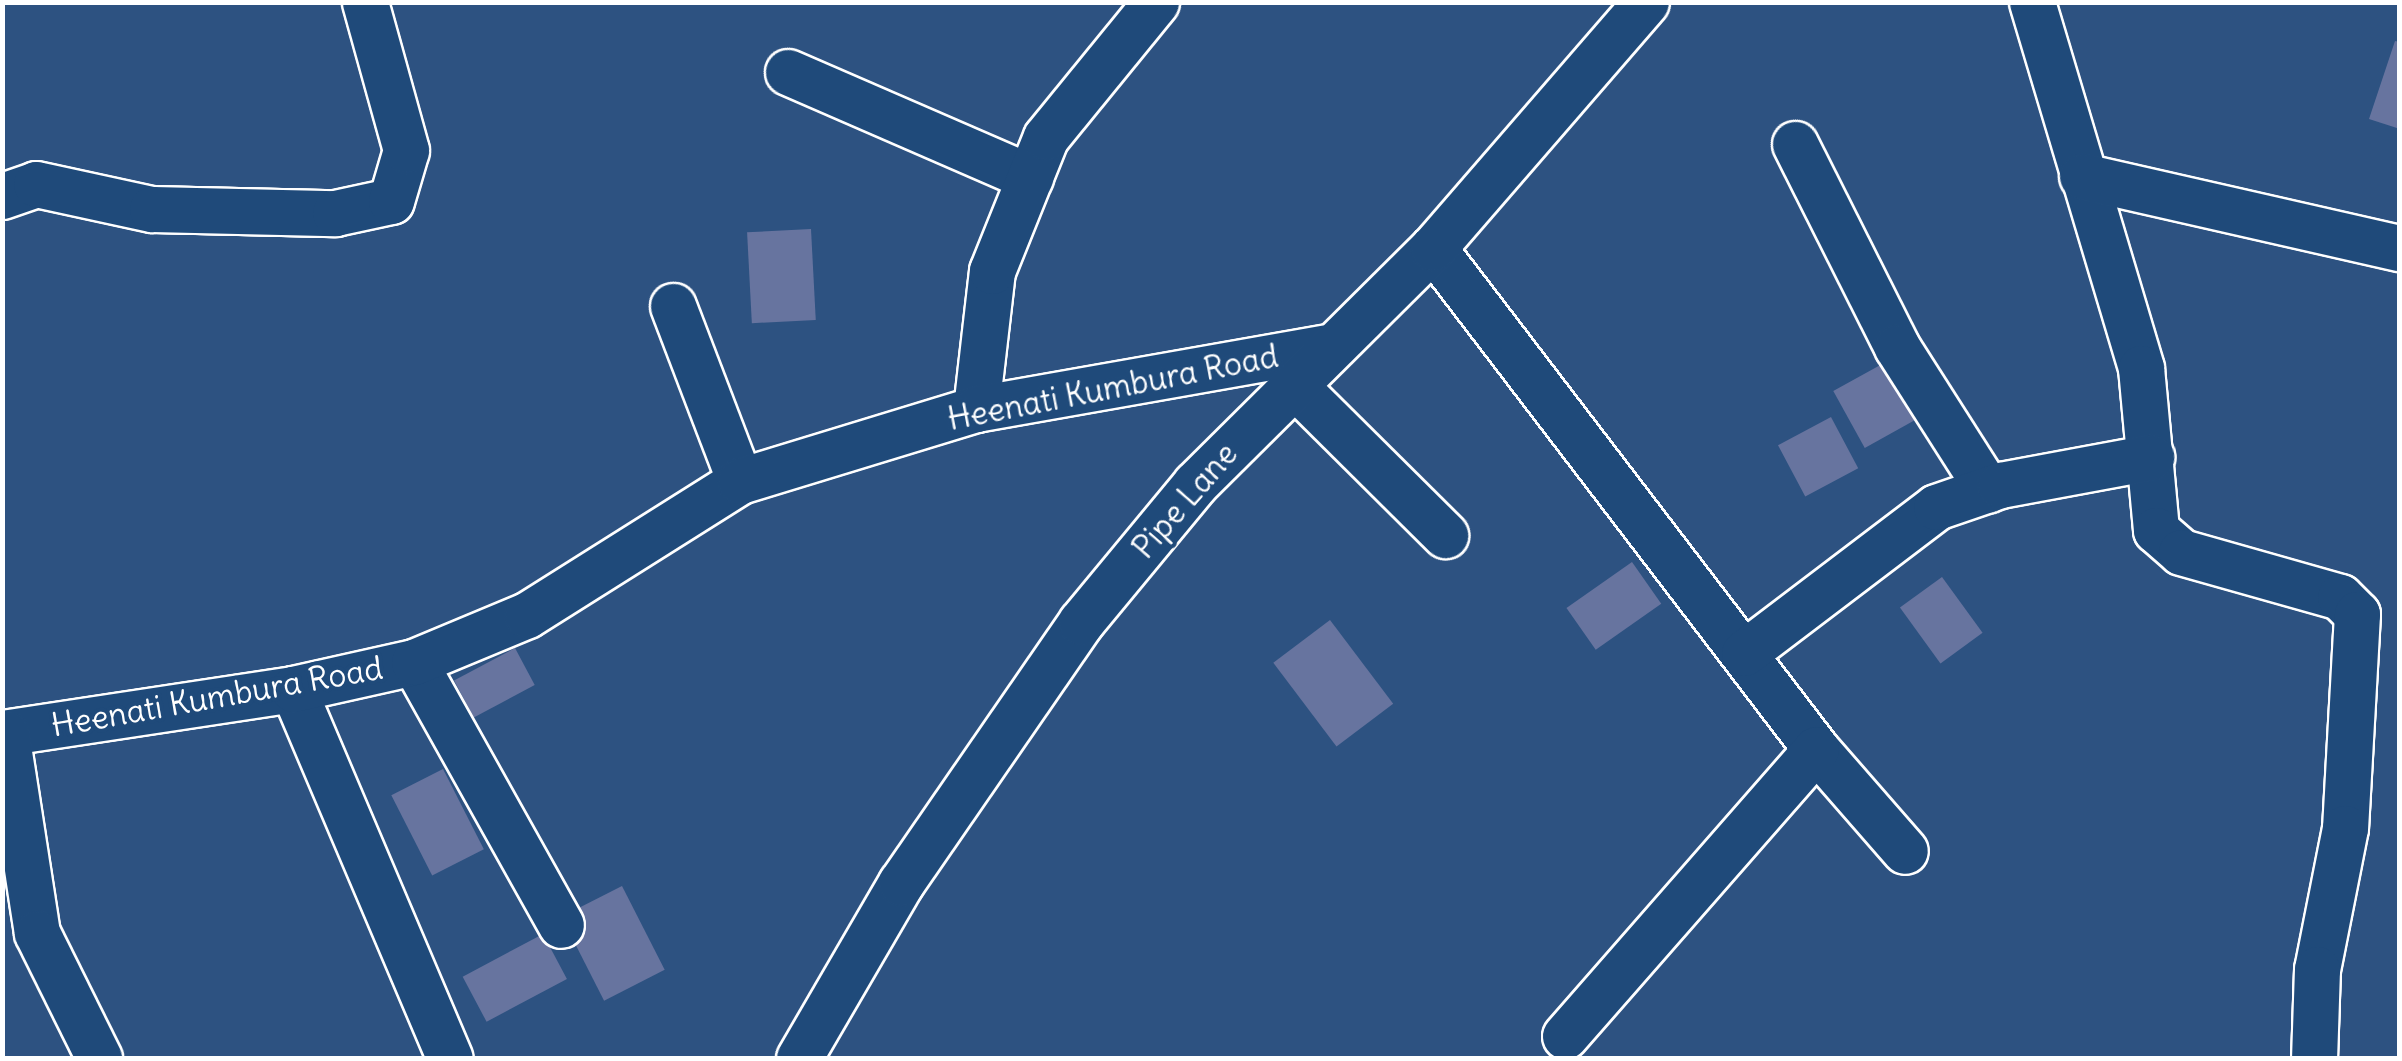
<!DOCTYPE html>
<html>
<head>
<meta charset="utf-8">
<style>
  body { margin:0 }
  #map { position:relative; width:2402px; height:1061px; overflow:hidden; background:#2d5281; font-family:Delius,sans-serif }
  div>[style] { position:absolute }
  .building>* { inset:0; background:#67749f; transform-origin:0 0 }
  .roads { filter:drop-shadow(2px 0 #fff) drop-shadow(-2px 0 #fff) drop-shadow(0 2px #fff) drop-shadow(0 -2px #fff) }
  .minor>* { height:45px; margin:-22.5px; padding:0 22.5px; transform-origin:22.5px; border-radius:22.5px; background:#1f4a7a }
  span { translate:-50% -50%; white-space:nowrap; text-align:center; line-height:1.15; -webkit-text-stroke:8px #1f4a7a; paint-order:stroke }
  .street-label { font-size:32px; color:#fff }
  .frame { position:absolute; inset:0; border:5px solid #fff; pointer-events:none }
</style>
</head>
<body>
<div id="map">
  <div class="building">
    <div style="clip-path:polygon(2395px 41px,2400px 42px,2400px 129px,2369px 119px)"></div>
    <div style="left:811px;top:229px;width:91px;height:64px;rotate:87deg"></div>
    <div style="left:1884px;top:363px;width:65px;height:58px;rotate:61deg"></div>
    <div style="left:1831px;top:417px;width:58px;height:60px;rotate:62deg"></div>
    <div style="left:1632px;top:562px;width:51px;height:80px;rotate:55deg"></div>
    <div style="left:1942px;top:577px;width:69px;height:52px;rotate:54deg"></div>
    <div style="left:1330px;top:620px;width:105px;height:71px;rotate:53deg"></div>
    <div style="left:515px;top:648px;width:42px;height:69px;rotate:62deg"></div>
    <div style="left:443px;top:769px;width:90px;height:58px;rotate:63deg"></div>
    <div style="left:622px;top:886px;width:94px;height:68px;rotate:63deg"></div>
    <div style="left:543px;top:934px;width:51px;height:91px;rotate:62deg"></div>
  </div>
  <div class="roads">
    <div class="minor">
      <div style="left:2032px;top:2px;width:382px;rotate:73.4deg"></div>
      <div style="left:2141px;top:368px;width:163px;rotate:84.7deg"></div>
      <div style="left:2156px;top:530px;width:33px;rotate:41deg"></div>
      <div style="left:2181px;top:552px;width:165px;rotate:15.8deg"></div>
      <div style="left:2340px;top:597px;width:24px;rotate:45deg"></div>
      <div style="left:2357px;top:614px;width:214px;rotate:93.2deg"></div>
      <div style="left:2345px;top:828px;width:144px;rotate:101.2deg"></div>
      <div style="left:2317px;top:969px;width:89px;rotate:91.9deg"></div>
      <div style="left:788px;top:72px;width:264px;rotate:23.5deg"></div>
      <div style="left:1795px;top:144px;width:227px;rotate:63.3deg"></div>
      <div style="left:1897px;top:347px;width:169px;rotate:57.5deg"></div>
      <div style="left:2082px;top:176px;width:326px;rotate:12.8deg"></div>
      <div style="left:2px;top:196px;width:36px;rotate:-19deg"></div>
      <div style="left:36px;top:184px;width:119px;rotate:12.2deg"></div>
      <div style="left:152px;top:209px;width:183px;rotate:1.3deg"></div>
      <div style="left:335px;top:213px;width:57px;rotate:-12.1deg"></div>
      <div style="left:391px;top:201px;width:53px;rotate:-73.6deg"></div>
      <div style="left:406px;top:150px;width:154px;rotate:-105.5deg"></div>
      <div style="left:1433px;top:248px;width:631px;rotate:52.6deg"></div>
      <div style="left:1816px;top:749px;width:135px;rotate:48.9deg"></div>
      <div style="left:673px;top:306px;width:187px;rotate:69.1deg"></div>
      <div style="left:1292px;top:383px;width:216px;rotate:44.8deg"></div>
      <div style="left:976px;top:409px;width:139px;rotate:-83.4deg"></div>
      <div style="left:992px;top:271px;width:144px;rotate:-68.1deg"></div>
      <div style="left:1046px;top:137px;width:174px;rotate:-50.8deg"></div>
      <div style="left:1744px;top:653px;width:241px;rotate:-37.2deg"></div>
      <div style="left:1936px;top:507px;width:68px;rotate:-19deg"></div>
      <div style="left:2000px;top:485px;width:154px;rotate:-10.5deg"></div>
      <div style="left:414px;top:662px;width:301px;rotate:60.8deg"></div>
      <div style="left:293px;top:689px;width:401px;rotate:67deg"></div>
      <div style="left:2px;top:733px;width:294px;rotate:-8.6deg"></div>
      <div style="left:293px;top:689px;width:124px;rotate:-12.6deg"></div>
      <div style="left:414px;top:662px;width:122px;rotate:-22.6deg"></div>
      <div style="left:527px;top:615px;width:252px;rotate:-32.2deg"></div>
      <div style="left:740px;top:481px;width:247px;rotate:-17deg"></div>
      <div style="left:976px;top:409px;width:355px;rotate:-10deg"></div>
      <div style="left:6px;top:733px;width:202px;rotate:81.2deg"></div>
      <div style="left:37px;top:933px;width:140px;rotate:63.6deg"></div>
      <div style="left:1565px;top:1036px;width:381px;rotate:-48.8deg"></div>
      <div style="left:799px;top:1058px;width:203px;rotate:-59.8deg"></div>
      <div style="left:901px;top:883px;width:317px;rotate:-55.4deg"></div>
      <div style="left:1081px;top:622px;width:179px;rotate:-50.4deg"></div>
      <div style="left:1195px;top:484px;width:335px;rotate:-44.8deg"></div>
      <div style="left:1433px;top:248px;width:325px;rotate:-49.1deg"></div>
    </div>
  </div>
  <div class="street-label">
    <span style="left:1113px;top:388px;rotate:-11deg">Heenati Kumbura Road</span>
    <span style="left:1185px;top:501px;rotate:-49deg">Pipe Lane</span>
    <span style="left:217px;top:697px;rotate:-10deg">Heenati Kumbura Road</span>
  </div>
  <div class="frame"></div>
</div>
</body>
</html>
